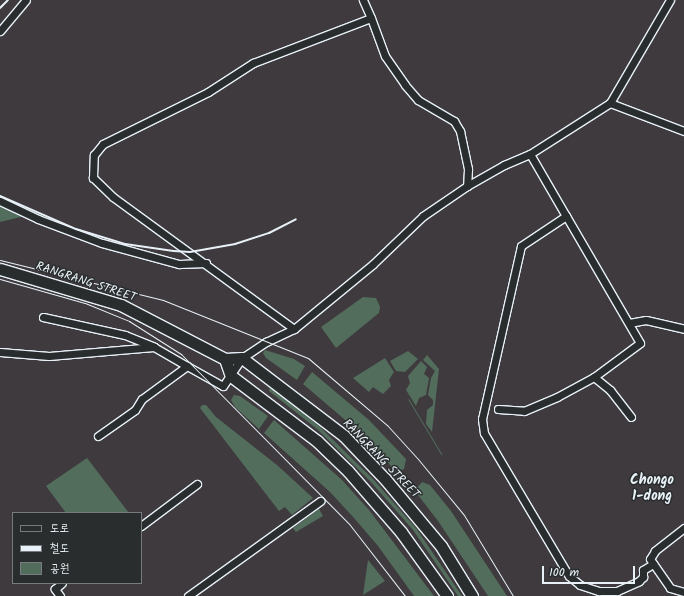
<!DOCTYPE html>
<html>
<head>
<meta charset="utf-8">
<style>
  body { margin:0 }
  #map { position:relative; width:684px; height:596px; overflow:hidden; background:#3e3a3e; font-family:Kalam,"Poor Story",sans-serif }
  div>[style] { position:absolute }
  .green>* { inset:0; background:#536d5c; transform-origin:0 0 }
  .roads { filter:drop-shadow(1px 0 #e8f1f8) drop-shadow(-1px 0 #e8f1f8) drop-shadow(0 1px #e8f1f8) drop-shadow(0 -1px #e8f1f8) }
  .minor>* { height:7px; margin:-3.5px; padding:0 3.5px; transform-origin:3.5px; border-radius:3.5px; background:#2a2d2e }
  .primary>* { height:11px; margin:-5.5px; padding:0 5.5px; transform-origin:5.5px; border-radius:5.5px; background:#2a2d2e }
  .tram>* { height:1px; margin:-0.5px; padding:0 0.5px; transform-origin:0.5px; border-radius:0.5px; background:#e8f1f8 }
  .rail>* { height:2px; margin:-1px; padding:0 1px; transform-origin:1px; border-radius:1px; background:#e8f1f8 }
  span { translate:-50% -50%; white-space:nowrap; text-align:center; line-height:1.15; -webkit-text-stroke:3px #2a2d2e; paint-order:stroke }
  .street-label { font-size:12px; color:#e8f1f8 }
  .quarter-label { font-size:14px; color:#e8f1f8; font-weight:700 }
  .legend { position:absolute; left:12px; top:512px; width:130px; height:72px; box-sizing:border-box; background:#2a2d2e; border:1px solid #767b7f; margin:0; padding:5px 7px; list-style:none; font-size:12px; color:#e8f1f8 }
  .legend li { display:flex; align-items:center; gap:8px; height:20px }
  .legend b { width:20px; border:1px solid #767b7f }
  .scale { position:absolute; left:542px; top:566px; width:93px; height:18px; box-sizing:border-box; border:2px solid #e8f1f8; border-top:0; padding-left:5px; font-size:12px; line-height:14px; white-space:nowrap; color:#e8f1f8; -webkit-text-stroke:3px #2a2d2e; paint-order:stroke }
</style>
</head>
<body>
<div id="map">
  <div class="green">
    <div style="clip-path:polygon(0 204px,21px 215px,21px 217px,0 222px)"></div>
    <div style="clip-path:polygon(363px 297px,376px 298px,380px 307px,379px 313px,336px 348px,321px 327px)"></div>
    <div style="clip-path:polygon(265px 350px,294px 359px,305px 366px,297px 380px,266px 358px,263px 353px)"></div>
    <div style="clip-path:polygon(408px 351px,418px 359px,405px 372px,396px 371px,390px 361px)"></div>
    <div style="clip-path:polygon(427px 355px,439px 369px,432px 432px,426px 424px,427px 410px,433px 405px,433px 400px,428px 395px,431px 378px,435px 371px,423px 360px)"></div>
    <div style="clip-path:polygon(385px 358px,394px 372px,389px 380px,391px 386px,383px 394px,373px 387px,369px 392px,353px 378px)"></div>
    <div style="clip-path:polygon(421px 361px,427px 367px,424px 374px,429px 378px,426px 395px,419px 398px,416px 406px,406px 390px,410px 383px,408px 376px)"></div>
    <div style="clip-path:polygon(312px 372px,369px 420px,406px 459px,404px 469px,398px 471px,393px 468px,357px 430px,303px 384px)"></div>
    <div style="clip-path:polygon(270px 387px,319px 426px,373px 479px,416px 528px,462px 596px,458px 596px,413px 530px,370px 481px,317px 429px,269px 391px)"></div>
    <div style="clip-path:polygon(234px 395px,240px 396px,268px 416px,259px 429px,235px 407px,231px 400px)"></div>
    <div style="left:409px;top:399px;width:65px;height:1px;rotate:59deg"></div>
    <div style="clip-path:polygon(202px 405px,206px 405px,216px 417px,277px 465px,313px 498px,292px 515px,285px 507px,279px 511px,200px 408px)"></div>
    <div style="clip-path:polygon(274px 420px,342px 480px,369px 510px,434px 596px,414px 596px,378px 546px,354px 518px,330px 492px,264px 433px)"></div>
    <div style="clip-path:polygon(87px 458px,129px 513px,66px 513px,46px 486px)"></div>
    <div style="clip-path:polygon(422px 482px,430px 485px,451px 511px,507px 596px,488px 596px,438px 521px,418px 495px,416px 489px)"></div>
    <div style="clip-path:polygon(319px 509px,323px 516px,296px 532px,293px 528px)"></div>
    <div style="clip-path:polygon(368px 560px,385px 581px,363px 595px)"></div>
  </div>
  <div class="roads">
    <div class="minor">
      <div style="left:371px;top:18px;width:40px;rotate:69.8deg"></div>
      <div style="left:385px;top:56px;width:35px;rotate:55deg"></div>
      <div style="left:405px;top:85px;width:20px;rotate:49deg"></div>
      <div style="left:418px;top:100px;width:42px;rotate:30.3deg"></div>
      <div style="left:454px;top:121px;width:12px;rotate:59deg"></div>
      <div style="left:460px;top:131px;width:39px;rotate:78deg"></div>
      <div style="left:468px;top:169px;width:17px;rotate:93deg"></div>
      <div style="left:0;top:31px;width:40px;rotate:-50deg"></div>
      <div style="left:610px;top:103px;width:79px;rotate:20.7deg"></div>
      <div style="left:530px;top:154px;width:72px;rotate:59.9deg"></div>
      <div style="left:566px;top:216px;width:54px;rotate:146.3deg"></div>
      <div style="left:521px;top:246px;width:177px;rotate:102.7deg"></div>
      <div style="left:482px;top:419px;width:14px;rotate:82deg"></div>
      <div style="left:484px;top:433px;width:166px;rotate:59.3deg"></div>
      <div style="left:569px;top:576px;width:14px;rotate:39deg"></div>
      <div style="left:580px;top:585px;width:20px;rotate:18deg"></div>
      <div style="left:599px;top:591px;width:18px"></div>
      <div style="left:617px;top:591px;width:24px;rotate:-24deg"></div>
      <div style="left:639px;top:581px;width:6px;rotate:-45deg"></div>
      <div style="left:643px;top:577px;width:7px;rotate:-90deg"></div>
      <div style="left:643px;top:570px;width:12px;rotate:-31deg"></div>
      <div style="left:0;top:201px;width:42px;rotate:25.3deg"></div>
      <div style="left:38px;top:219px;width:68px;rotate:20.6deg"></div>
      <div style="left:102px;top:243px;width:80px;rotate:15.3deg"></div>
      <div style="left:179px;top:264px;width:27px;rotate:-2deg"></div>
      <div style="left:43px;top:317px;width:84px;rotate:12.4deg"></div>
      <div style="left:125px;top:335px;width:31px;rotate:22deg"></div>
      <div style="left:154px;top:347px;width:38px;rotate:30deg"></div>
      <div style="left:629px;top:323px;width:17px;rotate:-10deg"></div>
      <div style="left:646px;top:320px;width:39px;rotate:13deg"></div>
      <div style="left:294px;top:329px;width:224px;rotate:-143.9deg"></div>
      <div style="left:113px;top:197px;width:28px;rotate:-136deg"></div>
      <div style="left:93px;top:178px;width:23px;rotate:-88deg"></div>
      <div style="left:94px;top:155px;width:14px;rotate:-51deg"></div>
      <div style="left:103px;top:144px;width:117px;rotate:-26.3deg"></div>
      <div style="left:208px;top:92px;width:54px;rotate:-32.8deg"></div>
      <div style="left:253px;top:63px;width:126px;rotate:-20.9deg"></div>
      <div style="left:371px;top:18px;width:20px;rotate:-114deg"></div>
      <div style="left:0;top:352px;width:49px;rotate:4.7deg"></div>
      <div style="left:49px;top:356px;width:105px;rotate:-4.9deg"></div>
      <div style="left:594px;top:377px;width:21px;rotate:39deg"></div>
      <div style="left:610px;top:390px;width:34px;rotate:52deg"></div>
      <div style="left:498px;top:409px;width:26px;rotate:4deg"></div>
      <div style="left:524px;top:411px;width:36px;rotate:-23deg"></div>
      <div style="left:557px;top:397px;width:42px;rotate:-28.4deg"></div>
      <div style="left:594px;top:377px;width:57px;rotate:-36.5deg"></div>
      <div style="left:640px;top:343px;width:147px;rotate:-120.2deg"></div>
      <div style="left:98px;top:436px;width:45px;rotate:-35.1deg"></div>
      <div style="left:135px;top:410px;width:13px;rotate:-58deg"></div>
      <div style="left:142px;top:399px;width:56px;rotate:-36.3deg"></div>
      <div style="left:187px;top:366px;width:41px;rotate:29.1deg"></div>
      <div style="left:223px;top:386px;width:34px;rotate:-56deg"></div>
      <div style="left:242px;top:358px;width:29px;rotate:-34deg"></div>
      <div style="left:266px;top:342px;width:31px;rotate:-25deg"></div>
      <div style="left:294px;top:329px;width:102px;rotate:-39.4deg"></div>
      <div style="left:373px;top:264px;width:69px;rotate:-43.8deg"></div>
      <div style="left:423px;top:216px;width:53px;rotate:-34.3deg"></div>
      <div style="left:467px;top:186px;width:43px;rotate:-29.6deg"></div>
      <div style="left:504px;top:165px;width:28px;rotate:-23deg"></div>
      <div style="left:530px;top:154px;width:95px;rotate:-32.5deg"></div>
      <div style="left:610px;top:103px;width:119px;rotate:-59.8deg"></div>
      <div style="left:141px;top:526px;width:70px;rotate:-36.9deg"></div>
      <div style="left:684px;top:528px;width:37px;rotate:142deg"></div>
      <div style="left:655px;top:551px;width:9px;rotate:122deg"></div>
      <div style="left:650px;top:559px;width:35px;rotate:55deg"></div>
      <div style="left:670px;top:588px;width:15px;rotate:16deg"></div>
      <div style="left:60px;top:596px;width:9px;rotate:-126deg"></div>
      <div style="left:55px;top:589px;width:9px;rotate:-41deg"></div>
      <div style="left:188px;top:596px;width:163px;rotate:-35.7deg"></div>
    </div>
    <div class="primary">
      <div style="left:0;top:269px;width:126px;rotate:16.6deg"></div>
      <div style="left:121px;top:305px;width:117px;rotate:27.4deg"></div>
      <div style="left:225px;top:359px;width:17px;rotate:-3deg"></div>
      <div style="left:242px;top:358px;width:128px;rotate:37.4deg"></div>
      <div style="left:344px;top:436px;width:59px;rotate:46.4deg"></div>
      <div style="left:385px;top:479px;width:87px;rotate:50.1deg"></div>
      <div style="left:441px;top:546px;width:59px;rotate:58.2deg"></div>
      <div style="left:225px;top:359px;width:18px;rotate:71deg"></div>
      <div style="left:231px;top:376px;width:108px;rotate:37.1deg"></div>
      <div style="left:317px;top:441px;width:43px;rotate:44.1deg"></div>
      <div style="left:348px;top:471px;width:81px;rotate:49deg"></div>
      <div style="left:401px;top:532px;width:79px;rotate:54.3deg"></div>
    </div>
  </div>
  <div class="tram">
    <div style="left:0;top:260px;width:168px;rotate:13.8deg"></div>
    <div style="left:163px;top:300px;width:156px;rotate:21.8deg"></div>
    <div style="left:308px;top:358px;width:104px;rotate:40.3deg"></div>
    <div style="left:387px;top:425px;width:46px;rotate:47.6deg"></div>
    <div style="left:418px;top:459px;width:72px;rotate:50.6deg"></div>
    <div style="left:464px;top:515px;width:95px;rotate:58.8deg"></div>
    <div style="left:0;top:279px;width:88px;rotate:15.8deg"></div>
    <div style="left:85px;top:303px;width:48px;rotate:22.2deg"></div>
    <div style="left:129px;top:321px;width:62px;rotate:32.4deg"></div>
    <div style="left:181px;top:354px;width:240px;rotate:45.3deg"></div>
    <div style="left:350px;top:525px;width:90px;rotate:52.2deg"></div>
  </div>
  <div class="rail">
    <div style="left:0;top:8px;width:11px;rotate:-45deg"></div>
    <div style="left:0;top:196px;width:83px;rotate:23.5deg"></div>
    <div style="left:76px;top:229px;width:51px;rotate:17deg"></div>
    <div style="left:125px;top:244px;width:49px;rotate:8.1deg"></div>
    <div style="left:174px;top:251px;width:16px;rotate:4deg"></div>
    <div style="left:190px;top:252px;width:46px;rotate:-10.1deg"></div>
    <div style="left:235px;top:244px;width:36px;rotate:-18deg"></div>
    <div style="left:269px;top:233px;width:30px;rotate:-27deg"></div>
  </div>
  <div class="street-label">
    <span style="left:86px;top:282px;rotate:18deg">RANGRANG STREET</span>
    <span style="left:381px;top:459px;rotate:46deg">RANGRANG STREET</span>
  </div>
  <div class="quarter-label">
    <span style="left:652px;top:488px">Chongo<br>1-dong</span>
  </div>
  <ul class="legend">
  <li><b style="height:5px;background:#2a2d2e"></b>도로</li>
  <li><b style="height:5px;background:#e8f1f8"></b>철도</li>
  <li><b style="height:11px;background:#536d5c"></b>공원</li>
  </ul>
  <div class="scale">100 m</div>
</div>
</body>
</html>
